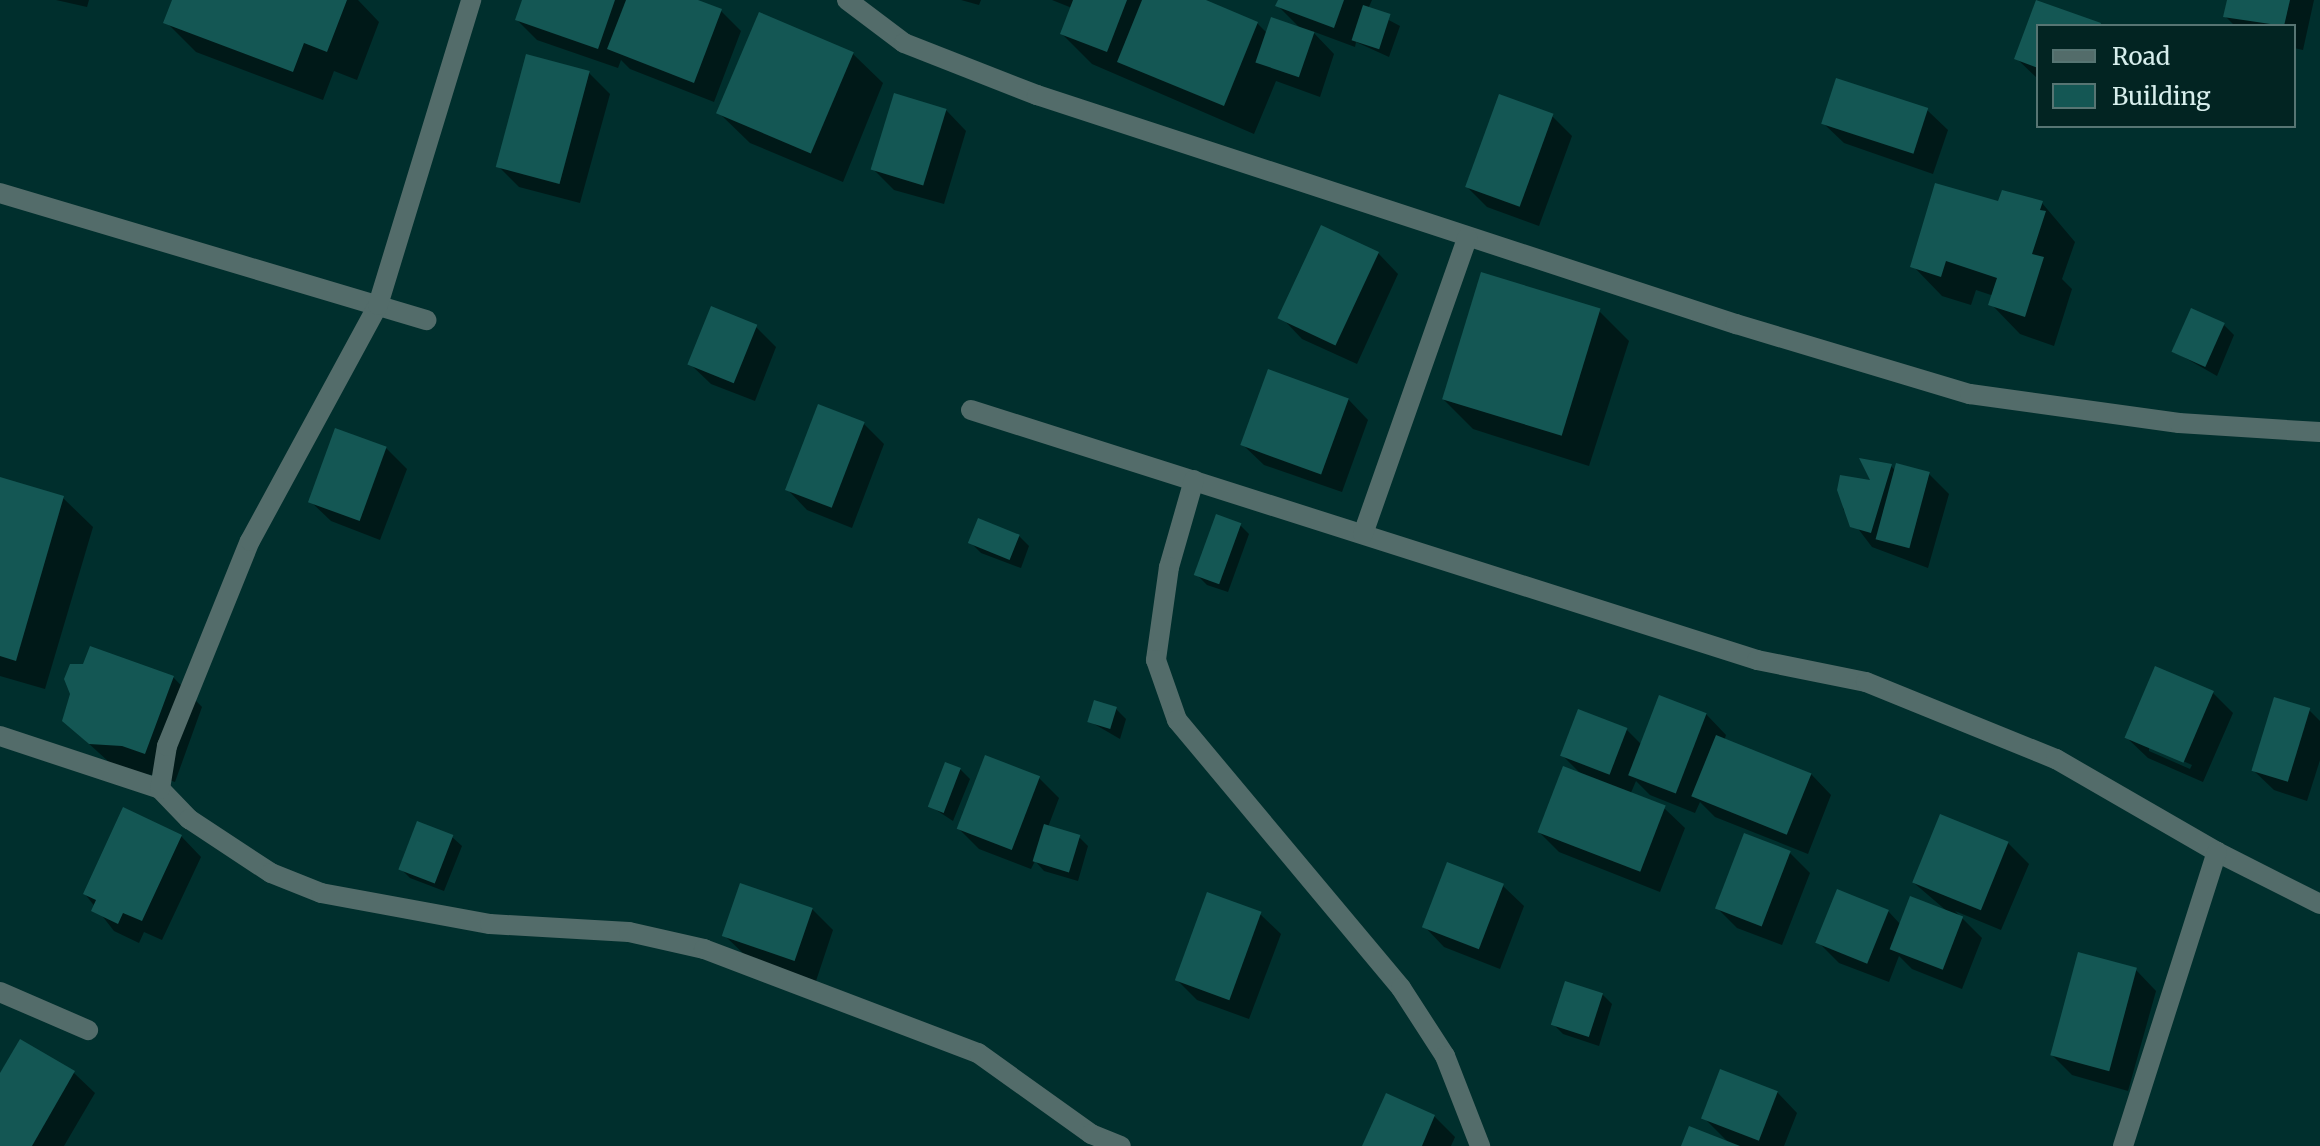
<!DOCTYPE html>
<html>
<head>
<meta charset="utf-8">
<style>
  body { margin:0 }
  #map { position:relative; width:2320px; height:1146px; overflow:hidden; background:#002f2d; font-family:Merriweather,serif }
  div>[style] { position:absolute }
  .shadow>* { inset:0; background:#0007 }
  .building>* { inset:0; background:#145754; transform-origin:0 0 }
  .minor>* { height:20px; margin:-10px; padding:0 10px; transform-origin:10px; border-radius:10px; background:#536c6a }
  span { translate:-50% -50%; white-space:nowrap; text-align:center; line-height:1.15; -webkit-text-stroke:8px #022422; paint-order:stroke }
  .legend { position:absolute; left:2036px; top:24px; width:260px; height:104px; box-sizing:border-box; background:#022422; border:2px solid #577573; margin:0; padding:10px 14px; list-style:none; font-size:24px; color:#d7eeec }
  .legend li { display:flex; align-items:center; gap:16px; height:40px }
  .legend b { width:40px; border:2px solid #577573 }
</style>
</head>
<body>
<div id="map">
  <div class="shadow">
    <div style="clip-path:polygon(56px 0,89px 0,87px 7px)"></div>
    <div style="clip-path:polygon(174px 0,358px 0,379px 22px,357px 80px,334px 71px,323px 100px,196px 52px,166px 22px)"></div>
    <div style="clip-path:polygon(524px 0,693px 0,721px 11px,741px 31px,714px 102px,630px 69px,621px 60px,618px 68px,537px 40px,517px 20px)"></div>
    <div style="clip-path:polygon(961px 0,981px 0,979px 5px)"></div>
    <div style="clip-path:polygon(1052px 0,1201px 0,1257px 23px,1268px 34px,1301px 29px,1278px 6px,1280px 0,1372px 0,1368px 9px,1400px 26px,1389px 57px,1356px 42px,1355px 47px,1312px 31px,1334px 54px,1320px 97px,1276px 81px,1254px 134px,1092px 64px,1062px 34px,1072px 8px)"></div>
    <div style="clip-path:polygon(2229px 0,2314px 0,2303px 50px,2294px 48px,2294px 26px,2235px 26px,2225px 16px)"></div>
    <div style="clip-path:polygon(2037px 2px,2101px 26px,2038px 26px,2038px 79px,2016px 58px)"></div>
    <div style="clip-path:polygon(853px 54px,883px 83px,843px 182px,750px 143px,720px 114px)"></div>
    <div style="clip-path:polygon(589px 73px,610px 94px,580px 203px,519px 187px,498px 166px)"></div>
    <div style="clip-path:polygon(946px 110px,966px 131px,944px 204px,894px 190px,873px 169px)"></div>
    <div style="clip-path:polygon(1927px 110px,1948px 130px,1933px 174px,1844px 143px,1823px 123px)"></div>
    <div style="clip-path:polygon(1552px 116px,1572px 136px,1539px 226px,1487px 207px,1467px 187px)"></div>
    <div style="clip-path:polygon(2042px 203px,2075px 242px,2062px 279px,2072px 289px,2054px 346px,2020px 334px,1991px 304px,1994px 296px,1976px 290px,1971px 305px,1942px 296px,1913px 266px,2000px 204px)"></div>
    <div style="clip-path:polygon(1378px 253px,1398px 274px,1357px 364px,1302px 339px,1282px 318px)"></div>
    <div style="clip-path:polygon(1599px 311px,1629px 341px,1589px 466px,1473px 429px,1443px 399px)"></div>
    <div style="clip-path:polygon(2224px 325px,2234px 335px,2217px 376px,2175px 352px)"></div>
    <div style="clip-path:polygon(756px 327px,776px 347px,755px 401px,711px 384px,690px 364px)"></div>
    <div style="clip-path:polygon(1348px 399px,1368px 420px,1342px 492px,1264px 465px,1243px 445px)"></div>
    <div style="clip-path:polygon(864px 424px,884px 444px,852px 528px,807px 510px,787px 489px)"></div>
    <div style="clip-path:polygon(386px 448px,407px 469px,380px 540px,331px 521px,310px 501px)"></div>
    <div style="clip-path:polygon(1891px 466px,1896px 471px,1929px 474px,1949px 494px,1928px 568px,1872px 547px,1843px 509px,1842px 477px,1873px 483px)"></div>
    <div style="clip-path:polygon(0 479px,63px 498px,93px 527px,45px 689px,0 676px)"></div>
    <div style="clip-path:polygon(1239px 524px,1249px 534px,1228px 592px,1207px 585px,1197px 575px)"></div>
    <div style="clip-path:polygon(1019px 536px,1029px 546px,1021px 568px,981px 553px,971px 543px)"></div>
    <div style="clip-path:polygon(173px 677px,202px 707px,175px 782px,154px 775px,121px 773px,64px 721px)"></div>
    <div style="clip-path:polygon(evenodd,2212px 692px,2233px 713px,2203px 782px,2148px 758px,2127px 738px,2212px 692px,2149px 746px,2192px 765px,2190px 769px,2149px 751px,2149px 746px)"></div>
    <div style="clip-path:polygon(1116px 709px,1126px 719px,1120px 739px,1089px 721px)"></div>
    <div style="clip-path:polygon(2309px 710px,2320px 721px,2320px 760px,2307px 801px,2274px 790px,2253px 770px)"></div>
    <div style="clip-path:polygon(1706px 714px,1726px 735px,1724px 741px,1811px 774px,1831px 795px,1808px 854px,1715px 817px,1700px 802px,1695px 813px,1650px 795px,1636px 781px,1630px 795px,1664px 808px,1685px 828px,1660px 892px,1559px 852px,1539px 832px,1583px 776px,1562px 755px,1627px 730px,1642px 745px)"></div>
    <div style="clip-path:polygon(960px 769px,970px 779px,953px 821px,930px 806px)"></div>
    <div style="clip-path:polygon(1039px 778px,1059px 798px,1048px 827px,1078px 836px,1088px 846px,1078px 881px,1044px 871px,1035px 861px,1031px 869px,979px 849px,959px 829px)"></div>
    <div style="clip-path:polygon(181px 836px,201px 857px,162px 940px,144px 932px,139px 943px,114px 931px,85px 894px)"></div>
    <div style="clip-path:polygon(452px 837px,462px 846px,444px 891px,410px 878px,400px 868px)"></div>
    <div style="clip-path:polygon(2008px 843px,2029px 864px,2001px 930px,1955px 911px,1982px 938px,1962px 989px,1912px 969px,1899px 956px,1889px 982px,1839px 963px,1819px 943px,1888px 911px,1901px 925px,1948px 912px,1914px 883px)"></div>
    <div style="clip-path:polygon(1790px 853px,1810px 873px,1782px 945px,1737px 928px,1717px 908px)"></div>
    <div style="clip-path:polygon(1448px 864px,1503px 886px,1524px 906px,1500px 969px,1444px 947px,1424px 926px)"></div>
    <div style="clip-path:polygon(812px 909px,833px 930px,816px 981px,746px 956px,725px 936px)"></div>
    <div style="clip-path:polygon(1260px 914px,1281px 934px,1249px 1019px,1197px 1000px,1177px 980px)"></div>
    <div style="clip-path:polygon(2136px 970px,2156px 991px,2128px 1091px,2072px 1075px,2051px 1054px)"></div>
    <div style="clip-path:polygon(1602px 994px,1612px 1004px,1599px 1046px,1563px 1034px,1553px 1024px)"></div>
    <div style="clip-path:polygon(20px 1042px,74px 1073px,95px 1093px,64px 1146px,0 1146px,0 1077px)"></div>
    <div style="clip-path:polygon(1777px 1092px,1797px 1113px,1784px 1146px,1683px 1146px,1730px 1144px,1703px 1117px)"></div>
    <div style="clip-path:polygon(1434px 1116px,1455px 1137px,1451px 1146px,1365px 1146px)"></div>
  </div>
  <div class="building">
    <div style="clip-path:polygon(172px 0,347px 0,327px 52px,304px 43px,293px 72px,163px 23px)"></div>
    <div style="clip-path:polygon(522px 0,615px 0,598px 49px,515px 20px)"></div>
    <div style="clip-path:polygon(626px 0,698px 0,722px 9px,694px 83px,607px 49px)"></div>
    <div style="clip-path:polygon(1073px 0,1127px 0,1107px 52px,1060px 34px)"></div>
    <div style="clip-path:polygon(1142px 0,1206px 0,1258px 22px,1224px 106px,1117px 62px)"></div>
    <div style="clip-path:polygon(1278px 0,1344px 0,1334px 28px,1275px 6px)"></div>
    <div style="clip-path:polygon(2036px 0,2101px 23px,2100px 26px,2038px 26px,2038px 68px,2014px 59px)"></div>
    <div style="clip-path:polygon(2227px 0,2290px 0,2284px 26px,2223px 17px)"></div>
    <div style="left:1363px;top:5px;width:29px;height:37px;rotate:18deg"></div>
    <div style="left:759px;top:12px;width:103px;height:110px;rotate:23deg"></div>
    <div style="left:1271px;top:17px;width:46px;height:48px;rotate:19deg"></div>
    <div style="left:526px;top:54px;width:66px;height:117px;rotate:15deg"></div>
    <div style="left:1836px;top:78px;width:97px;height:48px;rotate:18deg"></div>
    <div style="left:894px;top:93px;width:55px;height:80px;rotate:17deg"></div>
    <div style="left:1499px;top:94px;width:58px;height:99px;rotate:20deg"></div>
    <div style="clip-path:polygon(1935px 183px,1998px 201px,2002px 190px,2043px 201px,2040px 210px,2046px 211px,2032px 254px,2044px 257px,2025px 317px,1988px 305px,1997px 278px,1946px 261px,1941px 277px,1910px 267px)"></div>
    <div style="left:1321px;top:225px;width:64px;height:103px;rotate:25deg"></div>
    <div style="left:1481px;top:272px;width:125px;height:133px;rotate:17deg"></div>
    <div style="left:711px;top:306px;width:50px;height:63px;rotate:22deg"></div>
    <div style="left:2191px;top:308px;width:37px;height:48px;rotate:24deg"></div>
    <div style="left:1268px;top:369px;width:86px;height:81px;rotate:20deg"></div>
    <div style="left:818px;top:404px;width:50px;height:92px;rotate:21deg"></div>
    <div style="left:335px;top:428px;width:55px;height:79px;rotate:20deg"></div>
    <div style="clip-path:polygon(1859px 458px,1892px 464px,1871px 533px,1850px 527px,1837px 490px,1840px 475px,1870px 480px)"></div>
    <div style="left:1896px;top:463px;width:35px;height:79px;rotate:15deg"></div>
    <div style="clip-path:polygon(0 477px,64px 496px,16px 661px,0 656px)"></div>
    <div style="left:1216px;top:514px;width:27px;height:65px;rotate:20deg"></div>
    <div style="left:978px;top:518px;width:45px;height:27px;rotate:22deg"></div>
    <div style="clip-path:polygon(90px 646px,174px 676px,145px 754px,122px 746px,89px 744px,62px 721px,70px 694px,64px 679px,70px 664px,83px 664px)"></div>
    <div style="left:2155px;top:666px;width:64px;height:78px;rotate:23deg"></div>
    <div style="left:1659px;top:695px;width:51px;height:86px;rotate:21deg"></div>
    <div style="left:2274px;top:697px;width:38px;height:77px;rotate:17deg"></div>
    <div style="left:1094px;top:700px;width:24px;height:23px;rotate:17deg"></div>
    <div style="left:1578px;top:709px;width:53px;height:50px;rotate:21deg"></div>
    <div style="left:1716px;top:735px;width:103px;height:66px;rotate:22deg"></div>
    <div style="left:985px;top:755px;width:59px;height:79px;rotate:21deg"></div>
    <div style="left:945px;top:762px;width:17px;height:48px;rotate:21deg"></div>
    <div style="left:1563px;top:766px;width:110px;height:71px;rotate:21deg"></div>
    <div style="clip-path:polygon(123px 807px,182px 835px,142px 921px,123px 913px,118px 924px,91px 911px,96px 900px,83px 894px)"></div>
    <div style="left:1940px;top:814px;width:74px;height:74px;rotate:22deg"></div>
    <div style="left:417px;top:821px;width:39px;height:52px;rotate:21deg"></div>
    <div style="left:1044px;top:824px;width:38px;height:39px;rotate:17deg"></div>
    <div style="left:1744px;top:833px;width:50px;height:81px;rotate:21deg"></div>
    <div style="left:1447px;top:862px;width:61px;height:70px;rotate:21deg"></div>
    <div style="left:740px;top:883px;width:77px;height:56px;rotate:19deg"></div>
    <div style="left:1837px;top:889px;width:56px;height:58px;rotate:22deg"></div>
    <div style="left:1207px;top:892px;width:58px;height:94px;rotate:20deg"></div>
    <div style="left:1910px;top:896px;width:57px;height:57px;rotate:21deg"></div>
    <div style="left:2078px;top:952px;width:61px;height:107px;rotate:15deg"></div>
    <div style="left:1565px;top:981px;width:40px;height:46px;rotate:18deg"></div>
    <div style="clip-path:polygon(20px 1039px,75px 1071px,32px 1146px,0 1146px,0 1073px)"></div>
    <div style="left:1720px;top:1069px;width:62px;height:53px;rotate:21deg"></div>
    <div style="clip-path:polygon(1386px 1093px,1435px 1115px,1422px 1146px,1362px 1146px)"></div>
    <div style="clip-path:polygon(1689px 1126px,1740px 1146px,1681px 1146px)"></div>
  </div>
  <div class="minor">
    <div style="left:847px;top:0;width:71px;rotate:37deg"></div>
    <div style="left:904px;top:43px;width:143px;rotate:21.4deg"></div>
    <div style="left:1037px;top:95px;width:736px;rotate:18.14deg"></div>
    <div style="left:1736px;top:324px;width:244px;rotate:16.7deg"></div>
    <div style="left:1970px;top:394px;width:211px;rotate:7.9deg"></div>
    <div style="left:2179px;top:423px;width:141px;rotate:3.7deg"></div>
    <div style="left:0;top:193px;width:445px;rotate:16.6deg"></div>
    <div style="left:971px;top:410px;width:825px;rotate:17.64deg"></div>
    <div style="left:1757px;top:660px;width:111px;rotate:11.4deg"></div>
    <div style="left:1866px;top:682px;width:205px;rotate:22.1deg"></div>
    <div style="left:2056px;top:759px;width:186px;rotate:30deg"></div>
    <div style="left:2217px;top:852px;width:115px;rotate:26.8deg"></div>
    <div style="left:1194px;top:480px;width:91px;rotate:106deg"></div>
    <div style="left:1169px;top:567px;width:94px;rotate:98deg"></div>
    <div style="left:1156px;top:660px;width:64px;rotate:70.7deg"></div>
    <div style="left:1177px;top:720px;width:349px;rotate:50.1deg"></div>
    <div style="left:1401px;top:988px;width:81px;rotate:57.1deg"></div>
    <div style="left:1445px;top:1056px;width:97px;rotate:68.7deg"></div>
    <div style="left:1363px;top:534px;width:314px;rotate:-70.6deg"></div>
    <div style="left:0;top:736px;width:169px;rotate:18.3deg"></div>
    <div style="left:160px;top:789px;width:42px;rotate:46deg"></div>
    <div style="left:189px;top:819px;width:98px;rotate:33.4deg"></div>
    <div style="left:271px;top:873px;width:54px;rotate:21.8deg"></div>
    <div style="left:321px;top:893px;width:172px;rotate:10.4deg"></div>
    <div style="left:490px;top:924px;width:139px;rotate:3.3deg"></div>
    <div style="left:629px;top:932px;width:77px;rotate:12.8deg"></div>
    <div style="left:704px;top:949px;width:293px;rotate:20.8deg"></div>
    <div style="left:978px;top:1053px;width:139px;rotate:35.6deg"></div>
    <div style="left:1091px;top:1134px;width:32px;rotate:22deg"></div>
    <div style="left:160px;top:789px;width:44px;rotate:-80.8deg"></div>
    <div style="left:167px;top:746px;width:221px;rotate:-68deg"></div>
    <div style="left:250px;top:541px;width:268px;rotate:-61.5deg"></div>
    <div style="left:378px;top:305px;width:319px;rotate:-73deg"></div>
    <div style="left:0;top:992px;width:96px;rotate:23.4deg"></div>
    <div style="left:2123px;top:1146px;width:309px;rotate:-72.3deg"></div>
  </div>
  <ul class="legend">
  <li><b style="height:10px;background:#536c6a"></b>Road</li>
  <li><b style="height:22px;background:#145754"></b>Building</li>
  </ul>
</div>
</body>
</html>
